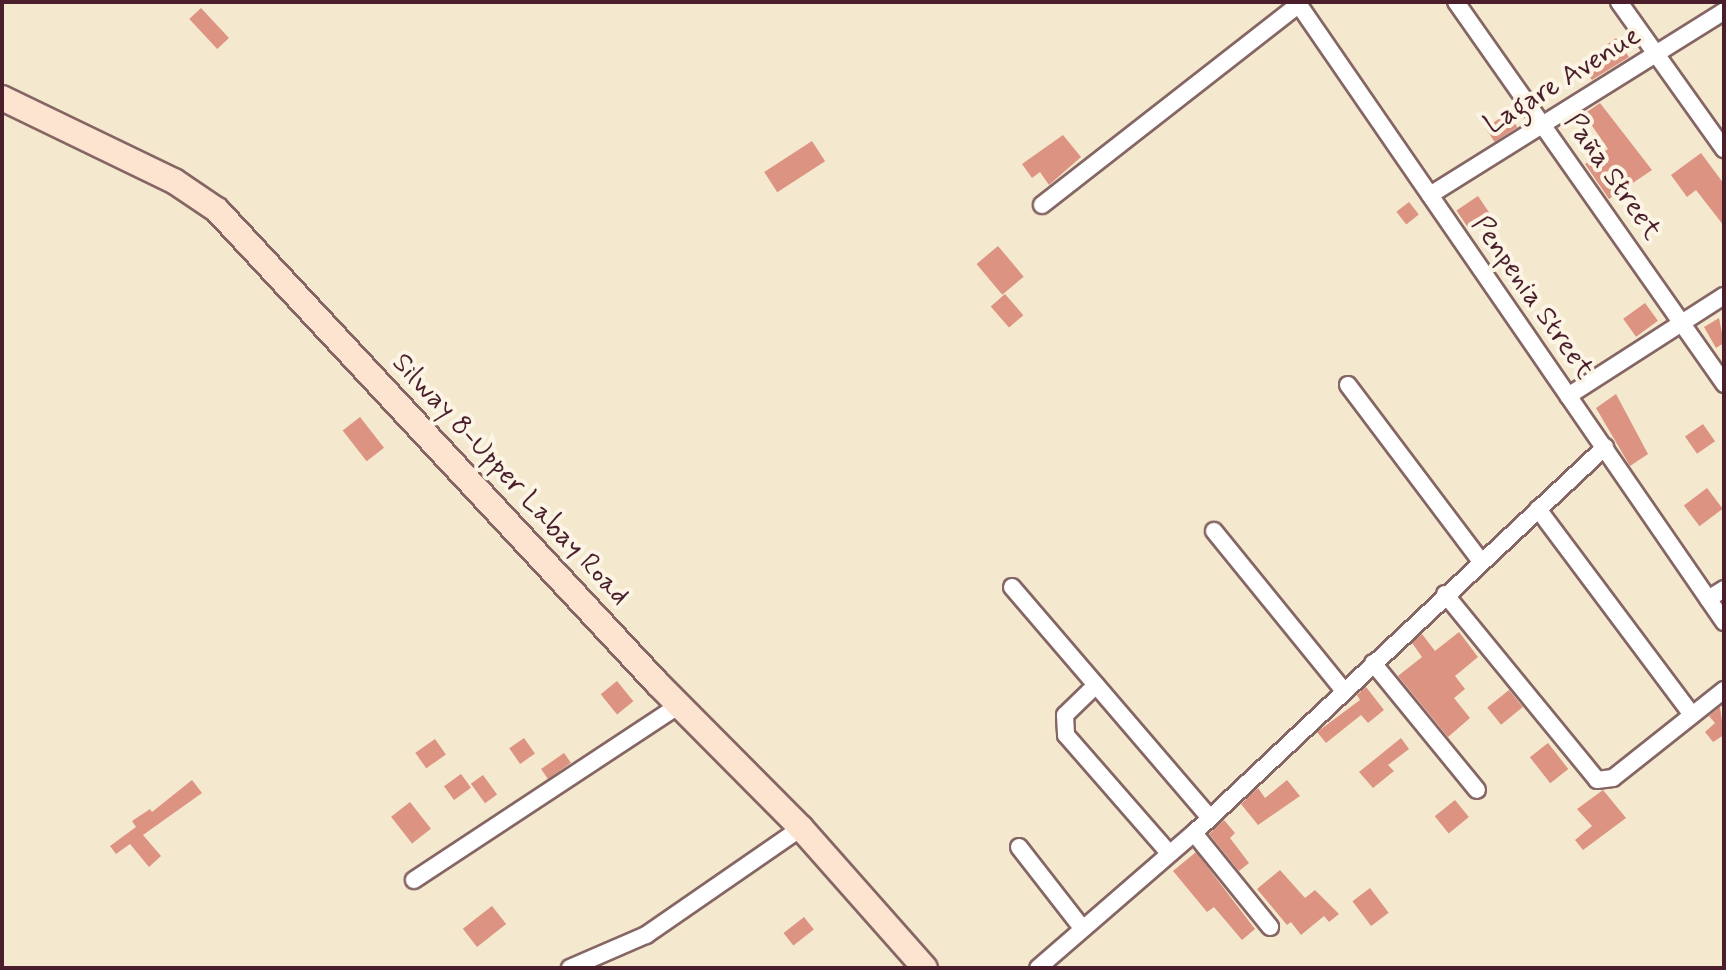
<!DOCTYPE html>
<html>
<head>
<meta charset="utf-8">
<style>
  body { margin:0 }
  #map { position:relative; width:1726px; height:970px; overflow:hidden; background:#f4e9cf; font-family:Mynerve,sans-serif }
  div>[style] { position:absolute }
  .building>* { inset:0; background:#dc9381; transform-origin:0 0 }
  .roads { filter:drop-shadow(2px 0 #866664) drop-shadow(-2px 0 #866664) drop-shadow(0 2px #866664) drop-shadow(0 -2px #866664) }
  .street>* { height:16px; margin:-8px; padding:0 8px; transform-origin:8px; border-radius:8px; background:#fff }
  .secondary>* { height:24px; margin:-12px; padding:0 12px; transform-origin:12px; border-radius:12px; background:#fde4d0 }
  span { translate:-50% -50%; white-space:nowrap; text-align:center; line-height:1.15; -webkit-text-stroke:8px #fcf5e5; paint-order:stroke }
  .street-label { font-size:28px; color:#4a1f2b }
  .frame { position:absolute; inset:0; border:4px solid #4a1f2b; pointer-events:none }
</style>
</head>
<body>
<div id="map">
  <div class="building">
    <div style="left:201px;top:8px;width:41px;height:16px;rotate:47deg"></div>
    <div style="clip-path:polygon(1616px 38px,1629px 57px,1592px 80px,1580px 64px)"></div>
    <div style="clip-path:polygon(1600px 103px,1652px 170px,1609px 199px,1585px 164px,1608px 149px,1584px 114px)"></div>
    <div style="left:1508px;top:113px;width:17px;height:27px;rotate:57deg"></div>
    <div style="clip-path:polygon(1063px 135px,1081px 157px,1049px 185px,1040px 172px,1032px 178px,1022px 164px)"></div>
    <div style="left:812px;top:141px;width:24px;height:57px;rotate:57deg"></div>
    <div style="clip-path:polygon(1701px 153px,1724px 184px,1724px 226px,1696px 190px,1687px 197px,1671px 175px)"></div>
    <div style="left:1478px;top:196px;width:25px;height:26px;rotate:56deg"></div>
    <div style="left:1409px;top:202px;width:16px;height:16px;rotate:52deg"></div>
    <div style="left:998px;top:246px;width:40px;height:28px;rotate:50deg"></div>
    <div style="left:1005px;top:294px;width:28px;height:19px;rotate:49deg"></div>
    <div style="left:1645px;top:303px;width:22px;height:27px;rotate:54deg"></div>
    <div style="clip-path:polygon(1719px 318px,1724px 343px,1716px 348px,1704px 327px)"></div>
    <div style="clip-path:polygon(1616px 394px,1648px 454px,1630px 466px,1596px 408px)"></div>
    <div style="left:360px;top:417px;width:39px;height:22px;rotate:52deg"></div>
    <div style="left:1703px;top:424px;width:21px;height:22px;rotate:55deg"></div>
    <div style="left:1707px;top:488px;width:26px;height:29px;rotate:53deg"></div>
    <div style="clip-path:polygon(1459px 632px,1478px 657px,1455px 676px,1465px 689px,1454px 698px,1470px 718px,1448px 737px,1398px 676px,1422px 657px,1412px 643px,1422px 634px,1435px 651px)"></div>
    <div style="left:617px;top:681px;width:26px;height:21px;rotate:51deg"></div>
    <div style="clip-path:polygon(1366px 687px,1384px 710px,1368px 723px,1361px 715px,1326px 743px,1317px 732px,1360px 700px,1357px 695px)"></div>
    <div style="left:1509px;top:690px;width:22px;height:28px;rotate:51deg"></div>
    <div style="clip-path:polygon(1720px 707px,1724px 735px,1713px 742px,1705px 732px,1715px 723px,1709px 716px)"></div>
    <div style="left:524px;top:738px;width:19px;height:18px;rotate:55deg"></div>
    <div style="clip-path:polygon(1401px 738px,1409px 749px,1388px 765px,1394px 771px,1373px 788px,1359px 772px)"></div>
    <div style="left:435px;top:739px;width:19px;height:24px;rotate:55deg"></div>
    <div style="left:1548px;top:743px;width:33px;height:23px;rotate:52deg"></div>
    <div style="left:564px;top:753px;width:12px;height:28px;rotate:55deg"></div>
    <div style="left:461px;top:774px;width:17px;height:21px;rotate:54deg"></div>
    <div style="left:483px;top:775px;width:24px;height:15px;rotate:54deg"></div>
    <div style="clip-path:polygon(192px 780px,202px 793px,143px 835px,161px 856px,149px 867px,130px 844px,116px 854px,110px 846px,136px 827px,132px 821px,150px 809px,152px 812px)"></div>
    <div style="clip-path:polygon(1287px 780px,1300px 796px,1258px 825px,1241px 804px,1258px 788px,1265px 798px)"></div>
    <div style="clip-path:polygon(1603px 790px,1626px 818px,1583px 850px,1575px 840px,1592px 826px,1577px 809px)"></div>
    <div style="left:1455px;top:800px;width:22px;height:26px;rotate:51deg"></div>
    <div style="left:410px;top:802px;width:34px;height:24px;rotate:52deg"></div>
    <div style="clip-path:polygon(1224px 820px,1235px 833px,1230px 838px,1249px 863px,1239px 871px,1209px 834px)"></div>
    <div style="clip-path:polygon(1196px 852px,1255px 929px,1242px 940px,1214px 907px,1207px 912px,1173px 871px)"></div>
    <div style="clip-path:polygon(1280px 870px,1305px 898px,1315px 890px,1339px 914px,1329px 922px,1324px 916px,1301px 935px,1291px 922px,1287px 925px,1257px 889px)"></div>
    <div style="left:1370px;top:888px;width:31px;height:22px;rotate:53deg"></div>
    <div style="left:492px;top:906px;width:23px;height:37px;rotate:52deg"></div>
    <div style="left:804px;top:917px;width:16px;height:26px;rotate:52deg"></div>
  </div>
  <div class="roads">
    <div class="street">
      <div style="left:1297px;top:2px;width:753px;rotate:55.44deg"></div>
      <div style="left:1456px;top:2px;width:467px;rotate:54.9deg"></div>
      <div style="left:1619px;top:2px;width:181px;rotate:54.5deg"></div>
      <div style="left:1430px;top:195px;width:347px;rotate:-32deg"></div>
      <div style="left:1042px;top:205px;width:326px;rotate:-38deg"></div>
      <div style="left:1348px;top:385px;width:219px;rotate:53deg"></div>
      <div style="left:1568px;top:396px;width:185px;rotate:-32.7deg"></div>
      <div style="left:1538px;top:509px;width:257px;rotate:53.2deg"></div>
      <div style="left:1214px;top:531px;width:206px;rotate:50.9deg"></div>
      <div style="left:1012px;top:587px;width:304px;rotate:49.4deg"></div>
      <div style="left:1445px;top:594px;width:240px;rotate:50.7deg"></div>
      <div style="left:1597px;top:780px;width:16px;rotate:-7deg"></div>
      <div style="left:1613px;top:778px;width:142px;rotate:-38.4deg"></div>
      <div style="left:1708px;top:599px;width:19px;rotate:-32deg"></div>
      <div style="left:1373px;top:663px;width:164px;rotate:50.7deg"></div>
      <div style="left:1096px;top:685px;width:43px;rotate:135.9deg"></div>
      <div style="left:1065px;top:715px;width:20px;rotate:87deg"></div>
      <div style="left:1066px;top:735px;width:157px;rotate:48.9deg"></div>
      <div style="left:1194px;top:833px;width:121px;rotate:51deg"></div>
      <div style="left:1019px;top:847px;width:103px;rotate:52.1deg"></div>
      <div style="left:414px;top:880px;width:318px;rotate:-33.4deg"></div>
      <div style="left:570px;top:968px;width:83px;rotate:-23.5deg"></div>
      <div style="left:646px;top:935px;width:188px;rotate:-34.6deg"></div>
      <div style="left:1038px;top:968px;width:206px;rotate:-40.9deg"></div>
      <div style="left:1194px;top:833px;width:564px;rotate:-43.2deg"></div>
    </div>
    <div class="secondary">
      <div style="left:2px;top:98px;width:191px;rotate:25.8deg"></div>
      <div style="left:174px;top:181px;width:52px;rotate:34deg"></div>
      <div style="left:217px;top:210px;width:647px;rotate:47.07deg"></div>
      <div style="left:658px;top:684px;width:203px;rotate:45.2deg"></div>
      <div style="left:801px;top:828px;width:187px;rotate:48.5deg"></div>
    </div>
  </div>
  <div class="street-label">
    <span style="left:1563px;top:81px;rotate:-32deg">Lagare Avenue</span>
    <span style="left:1612px;top:177px;rotate:55deg">Paña Street</span>
    <span style="left:1532px;top:298px;rotate:55deg">Penpenia Street</span>
    <span style="left:510px;top:480px;rotate:47deg">Silway 8-Upper Labay Road</span>
  </div>
  <div class="frame"></div>
</div>
</body>
</html>
